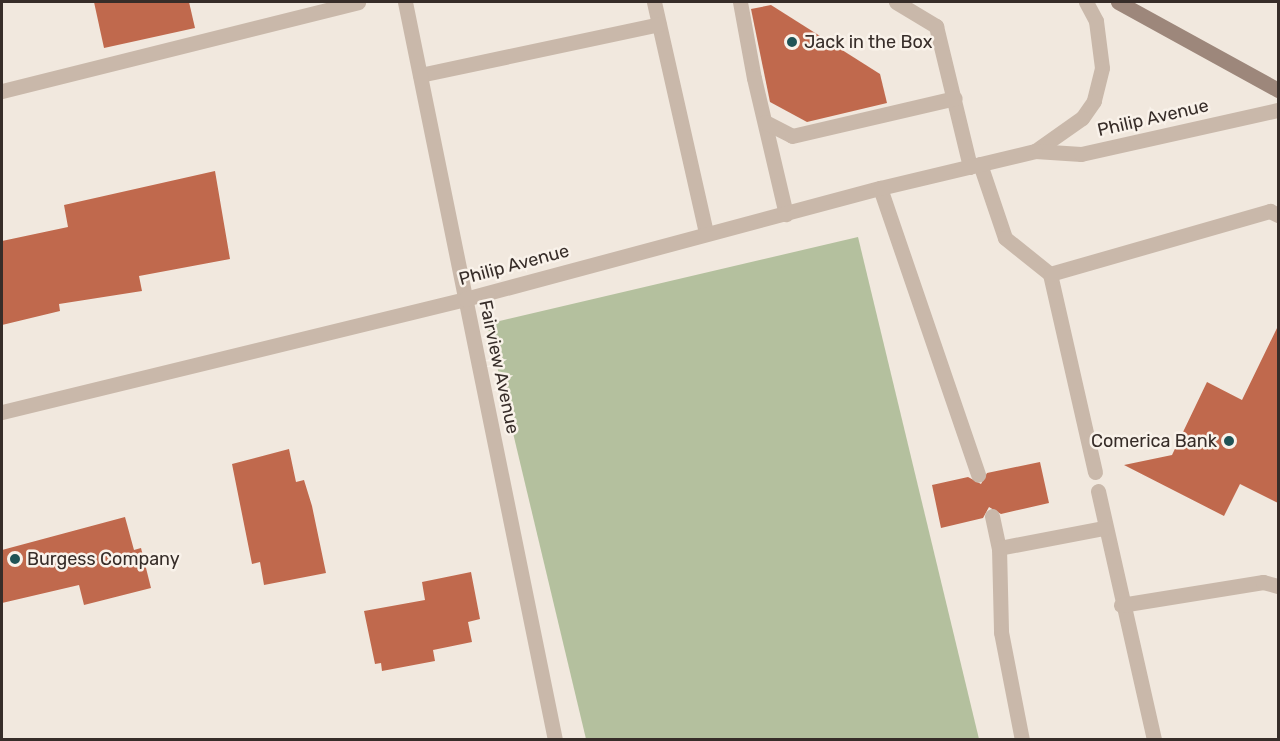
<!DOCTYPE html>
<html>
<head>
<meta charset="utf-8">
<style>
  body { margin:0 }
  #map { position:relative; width:1280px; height:741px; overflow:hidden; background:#f1e8de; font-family:Rubik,sans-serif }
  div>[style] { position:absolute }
  .green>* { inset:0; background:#b4c09e }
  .building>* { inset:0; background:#c0694d }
  .service>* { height:15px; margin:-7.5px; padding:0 7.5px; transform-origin:7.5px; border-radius:7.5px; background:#c9b8aa }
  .minor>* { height:15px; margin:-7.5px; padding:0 7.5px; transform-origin:7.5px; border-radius:7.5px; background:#c9b8aa }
  .secondary>* { height:15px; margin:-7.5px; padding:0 7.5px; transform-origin:7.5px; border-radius:7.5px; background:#9d877b }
  .dots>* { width:16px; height:16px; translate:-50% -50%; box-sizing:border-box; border:3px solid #f9f2ea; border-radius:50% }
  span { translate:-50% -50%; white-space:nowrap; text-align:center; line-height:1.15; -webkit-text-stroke:5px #f9f2ea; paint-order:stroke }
  .poi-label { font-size:18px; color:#372d29 }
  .left { translate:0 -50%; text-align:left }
  .right { translate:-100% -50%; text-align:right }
  .street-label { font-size:18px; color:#372d29 }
  .frame { position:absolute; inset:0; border:3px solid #372d29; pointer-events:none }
</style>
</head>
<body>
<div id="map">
  <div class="green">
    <div style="clip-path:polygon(858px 237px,979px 739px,586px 739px,487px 324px)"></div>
  </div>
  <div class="building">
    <div style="clip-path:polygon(94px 2px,189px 2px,195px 28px,104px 48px)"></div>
    <div style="clip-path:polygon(771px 5px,880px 74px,887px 103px,807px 122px,770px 102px,751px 9px)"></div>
    <div style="clip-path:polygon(215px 171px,230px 259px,139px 276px,142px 291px,59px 304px,60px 311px,2px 325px,2px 241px,68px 227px,64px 205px)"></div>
    <div style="clip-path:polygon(1278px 326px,1278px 503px,1240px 484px,1224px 516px,1124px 465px,1172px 455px,1207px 382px,1242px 400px)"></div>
    <div style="clip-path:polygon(289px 449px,296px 482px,304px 480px,312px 506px,326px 573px,264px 585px,260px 562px,252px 564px,232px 464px)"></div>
    <div style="clip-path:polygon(1040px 462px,1049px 503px,1001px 514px,989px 507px,983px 518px,941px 528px,932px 485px,968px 477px,981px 484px,987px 473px)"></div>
    <div style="clip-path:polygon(125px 517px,134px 550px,141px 548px,151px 588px,84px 605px,79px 585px,2px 603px,2px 550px)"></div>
    <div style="clip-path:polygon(471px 572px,480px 619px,468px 622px,472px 642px,433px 650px,435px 661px,382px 671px,381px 663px,375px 664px,364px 611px,425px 600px,422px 582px)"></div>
  </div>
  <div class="service">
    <div style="left:654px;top:2px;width:237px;rotate:77.3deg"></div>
    <div style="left:740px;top:2px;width:77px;rotate:79.6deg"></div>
    <div style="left:754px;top:78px;width:140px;rotate:76.8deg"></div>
    <div style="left:896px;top:2px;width:47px;rotate:31deg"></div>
    <div style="left:936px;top:26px;width:145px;rotate:76.4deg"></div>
    <div style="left:420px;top:75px;width:244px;rotate:-12deg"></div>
    <div style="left:2px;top:91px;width:367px;rotate:-14deg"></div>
    <div style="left:765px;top:122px;width:30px;rotate:27deg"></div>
    <div style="left:792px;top:136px;width:167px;rotate:-13.1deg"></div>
    <div style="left:980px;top:164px;width:78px;rotate:71.3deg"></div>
    <div style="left:1005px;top:238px;width:58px;rotate:38.7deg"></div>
    <div style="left:1050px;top:274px;width:203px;rotate:77.2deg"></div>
    <div style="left:880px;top:188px;width:303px;rotate:71.1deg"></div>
    <div style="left:1050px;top:274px;width:229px;rotate:-16deg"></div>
    <div style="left:1270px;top:211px;width:9px;rotate:27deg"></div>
    <div style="left:1098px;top:491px;width:255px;rotate:77.3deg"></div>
    <div style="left:992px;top:516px;width:33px;rotate:78deg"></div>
    <div style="left:999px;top:548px;width:84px;rotate:88.6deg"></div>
    <div style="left:1001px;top:632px;width:110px;rotate:79deg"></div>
    <div style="left:999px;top:548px;width:107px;rotate:-10.8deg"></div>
    <div style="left:1121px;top:605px;width:144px;rotate:-9.2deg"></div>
    <div style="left:1263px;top:582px;width:16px;rotate:15deg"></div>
  </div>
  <div class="minor">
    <div style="left:405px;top:2px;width:753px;rotate:78.51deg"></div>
    <div style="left:1086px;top:2px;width:21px;rotate:62deg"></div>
    <div style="left:1096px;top:21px;width:47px;rotate:82.7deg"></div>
    <div style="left:1102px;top:68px;width:34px;rotate:104deg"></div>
    <div style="left:1094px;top:101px;width:21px;rotate:125deg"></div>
    <div style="left:1082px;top:118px;width:57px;rotate:144.9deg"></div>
    <div style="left:1035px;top:151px;width:46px;rotate:3.7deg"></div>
    <div style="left:1081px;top:154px;width:202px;rotate:-12.6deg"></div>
    <div style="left:2px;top:412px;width:477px;rotate:-13.7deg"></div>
    <div style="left:465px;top:299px;width:430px;rotate:-15deg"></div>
    <div style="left:880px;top:188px;width:159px;rotate:-13.4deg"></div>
  </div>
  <div class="secondary">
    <div style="left:1118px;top:2px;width:183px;rotate:28.8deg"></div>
  </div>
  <div class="dots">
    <div style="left:792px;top:42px;background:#205356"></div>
    <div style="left:1229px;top:441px;background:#205356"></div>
    <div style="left:15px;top:559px;background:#205356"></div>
  </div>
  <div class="poi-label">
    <span class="left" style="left:804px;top:42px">Jack in the Box</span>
    <span class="right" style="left:1217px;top:441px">Comerica Bank</span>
    <span class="left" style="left:27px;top:559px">Burgess Company</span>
  </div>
  <div class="street-label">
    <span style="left:1153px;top:118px;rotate:-13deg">Philip Avenue</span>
    <span style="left:514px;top:265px;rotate:-15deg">Philip Avenue</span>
    <span style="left:499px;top:367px;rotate:78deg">Fairview Avenue</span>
  </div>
  <div class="frame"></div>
</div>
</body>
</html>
